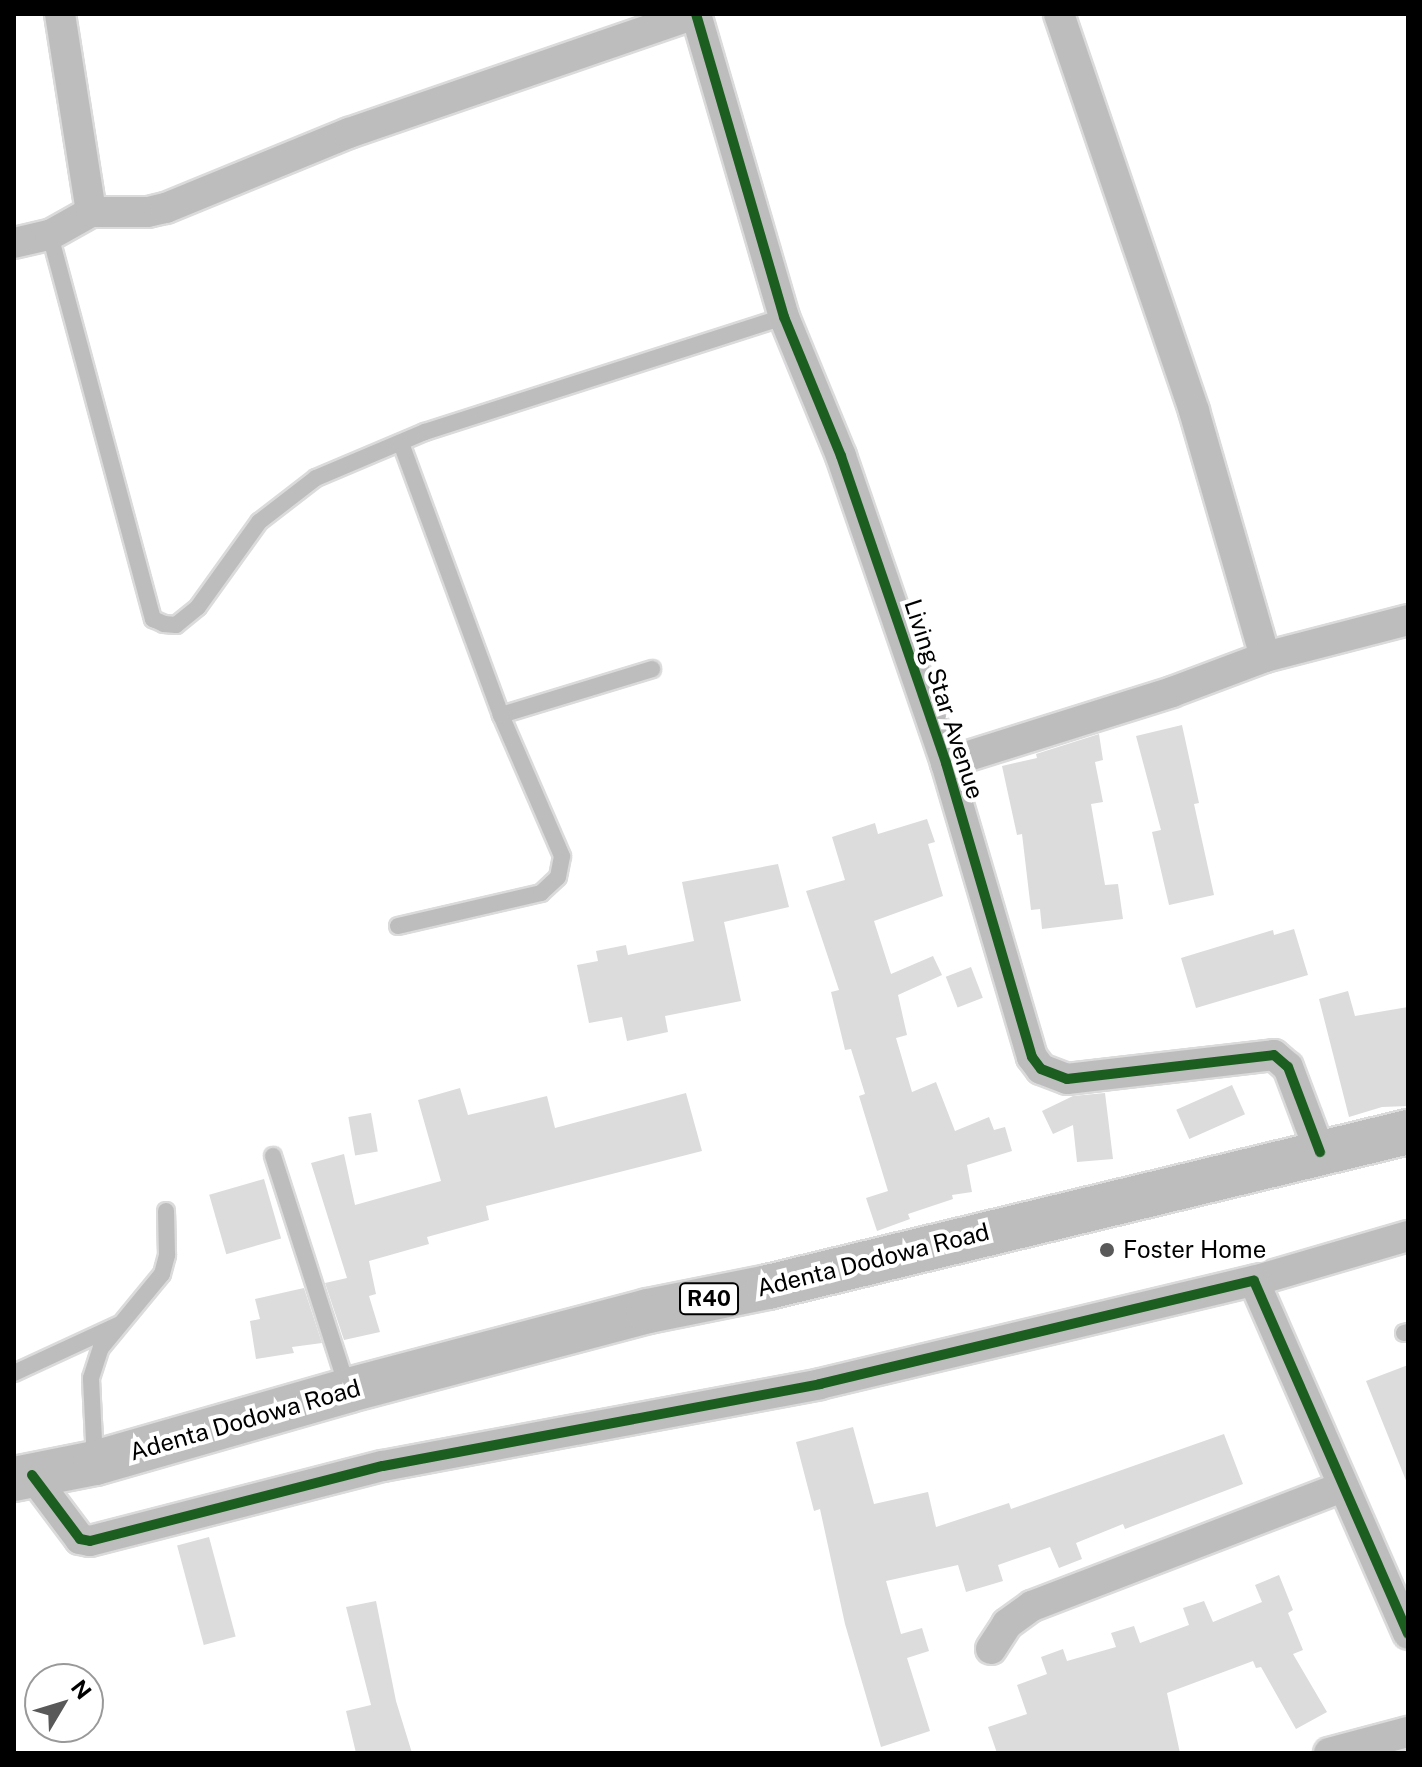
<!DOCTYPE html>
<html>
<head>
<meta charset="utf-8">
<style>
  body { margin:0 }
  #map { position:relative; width:1422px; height:1767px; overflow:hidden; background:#fff; font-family:"Public Sans",sans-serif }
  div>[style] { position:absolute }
  .building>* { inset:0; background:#dcdcdc; transform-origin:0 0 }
  .roads { filter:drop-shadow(2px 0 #dbdbdb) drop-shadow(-2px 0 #dbdbdb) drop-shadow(0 2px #dbdbdb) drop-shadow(0 -2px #dbdbdb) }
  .lane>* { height:16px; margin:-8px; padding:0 8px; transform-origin:8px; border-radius:8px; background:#bdbdbd }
  .street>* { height:30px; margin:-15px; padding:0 15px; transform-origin:15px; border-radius:15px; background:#bdbdbd }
  .primary>* { height:44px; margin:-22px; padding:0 22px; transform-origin:22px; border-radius:22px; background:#bdbdbd }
  .cycleway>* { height:10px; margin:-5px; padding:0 5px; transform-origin:5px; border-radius:5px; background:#1b5e20 }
  .dots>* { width:22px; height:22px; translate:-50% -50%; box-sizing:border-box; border:4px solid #fff; border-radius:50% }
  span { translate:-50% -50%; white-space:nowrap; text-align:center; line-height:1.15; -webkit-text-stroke:8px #fff; paint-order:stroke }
  .shield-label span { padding:2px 6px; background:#fff; border:2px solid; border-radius:6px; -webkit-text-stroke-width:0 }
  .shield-label { font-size:22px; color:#000; font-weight:700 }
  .street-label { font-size:24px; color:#000 }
  .poi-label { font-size:24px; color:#000 }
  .left { translate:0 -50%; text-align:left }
  .frame { position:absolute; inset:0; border:16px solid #000; pointer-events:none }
  .north { position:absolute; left:24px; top:1663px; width:80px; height:80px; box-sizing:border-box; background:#fff; border:2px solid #999; border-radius:50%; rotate:52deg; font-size:22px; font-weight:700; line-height:32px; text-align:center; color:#000 }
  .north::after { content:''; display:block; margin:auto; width:28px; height:36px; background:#595959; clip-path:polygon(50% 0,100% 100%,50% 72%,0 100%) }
</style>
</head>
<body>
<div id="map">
  <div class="building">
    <div style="clip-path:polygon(1182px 725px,1199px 803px,1194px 804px,1214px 895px,1169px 905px,1152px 832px,1161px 830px,1136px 736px)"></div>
    <div style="clip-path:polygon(1099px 734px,1103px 760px,1095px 762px,1103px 802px,1091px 804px,1105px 885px,1118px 884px,1123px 919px,1042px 929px,1040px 909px,1031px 910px,1022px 834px,1017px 835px,1002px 766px,1037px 758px,1036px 754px)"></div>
    <div style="clip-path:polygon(927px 819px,935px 842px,928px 844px,943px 896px,874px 921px,891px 974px,933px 956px,942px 975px,898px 995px,907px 1035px,896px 1038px,912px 1092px,936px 1082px,955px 1131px,989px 1117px,994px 1130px,1005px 1127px,1012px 1151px,967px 1165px,972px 1192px,952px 1195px,953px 1199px,908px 1214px,910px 1219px,877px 1231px,866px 1198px,888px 1191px,859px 1096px,865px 1094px,851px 1049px,845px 1050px,831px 992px,839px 990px,806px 891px,845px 880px,832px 837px,875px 823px,878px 834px)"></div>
    <div style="clip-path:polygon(778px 864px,789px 907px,724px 922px,741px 1001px,665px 1016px,668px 1032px,627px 1041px,622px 1017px,589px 1023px,577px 965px,598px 961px,596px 951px,626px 945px,628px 955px,694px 941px,682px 882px)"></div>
    <div style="clip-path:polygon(1294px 929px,1308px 975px,1196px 1008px,1181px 958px,1273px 930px,1274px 935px)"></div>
    <div style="left:971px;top:967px;width:33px;height:27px;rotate:69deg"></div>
    <div style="clip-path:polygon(1348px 991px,1355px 1016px,1408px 1007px,1408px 1106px,1382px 1107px,1349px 1117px,1319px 999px)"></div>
    <div style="left:1232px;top:1085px;width:32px;height:61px;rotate:66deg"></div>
    <div style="clip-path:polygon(460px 1088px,468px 1115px,547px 1096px,555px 1128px,686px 1093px,702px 1151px,486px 1206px,489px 1220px,427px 1237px,429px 1244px,369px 1261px,376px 1294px,369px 1296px,380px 1332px,344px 1340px,325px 1283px,347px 1278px,311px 1163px,344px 1154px,355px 1205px,441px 1181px,418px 1100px)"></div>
    <div style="clip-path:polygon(1105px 1093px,1113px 1159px,1077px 1162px,1073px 1125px,1053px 1134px,1042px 1111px,1073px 1096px)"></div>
    <div style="left:371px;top:1113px;width:39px;height:23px;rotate:80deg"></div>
    <div style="left:264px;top:1179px;width:62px;height:57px;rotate:74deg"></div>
    <div style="clip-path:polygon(304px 1288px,322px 1343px,292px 1347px,294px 1353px,256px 1359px,250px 1321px,260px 1319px,255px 1299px)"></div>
    <div style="clip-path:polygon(1408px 1365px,1408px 1483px,1407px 1483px,1366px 1381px)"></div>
    <div style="clip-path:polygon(853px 1427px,874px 1504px,928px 1492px,936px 1527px,1009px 1503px,1011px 1509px,1224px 1434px,1243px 1484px,1125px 1529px,1123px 1524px,1076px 1543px,1082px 1559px,1059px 1568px,1050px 1547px,998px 1565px,1003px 1581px,966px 1592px,958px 1565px,886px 1581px,901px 1634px,922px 1628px,929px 1651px,907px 1658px,930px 1731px,881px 1747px,845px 1624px,820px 1509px,814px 1511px,796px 1442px)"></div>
    <div style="left:209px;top:1537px;width:103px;height:33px;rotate:75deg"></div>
    <div style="clip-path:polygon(1279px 1575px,1293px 1610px,1288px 1613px,1303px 1650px,1293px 1654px,1327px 1712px,1296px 1729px,1261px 1667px,1256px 1668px,1253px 1661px,1167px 1693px,1180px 1753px,997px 1753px,988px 1727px,1027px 1714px,1017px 1685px,1047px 1674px,1041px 1657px,1063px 1649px,1067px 1661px,1116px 1647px,1111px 1633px,1134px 1626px,1140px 1643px,1189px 1625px,1183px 1608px,1204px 1601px,1213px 1622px,1262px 1602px,1255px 1585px)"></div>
    <div style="clip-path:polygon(376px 1601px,396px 1701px,412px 1753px,356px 1753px,346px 1711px,371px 1705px,346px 1607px)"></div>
  </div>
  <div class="roads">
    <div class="lane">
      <div style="left:50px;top:235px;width:398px;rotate:75deg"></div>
      <div style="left:153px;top:619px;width:12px;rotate:24deg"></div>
      <div style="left:164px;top:624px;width:12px;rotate:5deg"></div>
      <div style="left:176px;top:625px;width:28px;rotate:-39deg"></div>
      <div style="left:198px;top:607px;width:105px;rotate:-54.3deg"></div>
      <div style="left:259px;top:522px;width:72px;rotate:-37.7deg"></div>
      <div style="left:316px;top:478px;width:118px;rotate:-22.9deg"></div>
      <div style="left:425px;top:432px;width:377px;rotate:-17.8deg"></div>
      <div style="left:501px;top:715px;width:158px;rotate:-16.9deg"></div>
      <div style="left:398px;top:926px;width:147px;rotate:-13deg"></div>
      <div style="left:541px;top:893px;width:23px;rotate:-43deg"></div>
      <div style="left:558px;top:877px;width:21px;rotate:-79deg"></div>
      <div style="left:562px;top:856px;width:154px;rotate:-113.4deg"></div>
      <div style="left:501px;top:715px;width:290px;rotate:-110.2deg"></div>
      <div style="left:273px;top:1156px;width:245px;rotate:72.2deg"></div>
      <div style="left:1404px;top:1333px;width:4px;rotate:-14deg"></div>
      <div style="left:14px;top:1373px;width:115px;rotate:-24.8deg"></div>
      <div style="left:95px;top:1461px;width:83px;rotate:-92.8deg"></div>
      <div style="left:91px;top:1378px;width:32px;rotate:-72deg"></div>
      <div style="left:101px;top:1348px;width:96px;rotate:-50.5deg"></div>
      <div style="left:162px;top:1274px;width:20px;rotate:-75deg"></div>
      <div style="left:167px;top:1255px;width:44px;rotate:-91.3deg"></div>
    </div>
    <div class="street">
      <div style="left:60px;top:14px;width:200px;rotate:81.1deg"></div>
      <div style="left:696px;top:14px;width:316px;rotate:73.8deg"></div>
      <div style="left:784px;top:317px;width:150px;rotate:67.7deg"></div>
      <div style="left:841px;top:456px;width:324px;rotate:71.1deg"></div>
      <div style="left:946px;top:763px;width:306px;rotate:73.7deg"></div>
      <div style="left:1032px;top:1057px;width:15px;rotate:53deg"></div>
      <div style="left:1041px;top:1069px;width:28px;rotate:21deg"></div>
      <div style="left:1067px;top:1079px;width:208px;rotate:-6.6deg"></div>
      <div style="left:1274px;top:1055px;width:18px;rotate:41deg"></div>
      <div style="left:1288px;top:1067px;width:91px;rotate:69.4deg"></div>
      <div style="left:1059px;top:14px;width:419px;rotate:71.2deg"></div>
      <div style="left:1194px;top:411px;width:256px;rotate:73.9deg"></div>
      <div style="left:14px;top:243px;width:37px;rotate:-13deg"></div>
      <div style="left:50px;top:235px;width:47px;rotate:-29.3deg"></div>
      <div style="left:91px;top:212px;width:57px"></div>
      <div style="left:148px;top:212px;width:18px;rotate:-13deg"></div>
      <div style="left:166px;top:208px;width:198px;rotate:-22.3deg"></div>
      <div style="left:349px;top:133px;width:366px;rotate:-19deg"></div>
      <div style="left:946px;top:763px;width:237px;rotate:-17.4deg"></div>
      <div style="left:1172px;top:692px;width:99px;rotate:-20.6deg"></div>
      <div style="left:1265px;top:657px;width:148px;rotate:-14.5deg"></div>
      <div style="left:1254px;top:1281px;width:160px;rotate:-16.3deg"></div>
      <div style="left:32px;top:1475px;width:80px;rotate:53.1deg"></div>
      <div style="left:80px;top:1539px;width:10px;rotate:11deg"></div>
      <div style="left:90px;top:1541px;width:302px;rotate:-14.4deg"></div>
      <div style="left:383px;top:1466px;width:445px;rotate:-10.6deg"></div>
      <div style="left:820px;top:1384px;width:446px;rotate:-13.4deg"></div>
      <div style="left:1254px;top:1281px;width:385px;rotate:66.4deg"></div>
      <div style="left:991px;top:1649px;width:30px;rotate:-57deg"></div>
      <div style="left:1007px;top:1624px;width:31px;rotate:-36deg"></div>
      <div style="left:1032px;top:1606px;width:332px;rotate:-21deg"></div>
      <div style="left:1329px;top:1753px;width:82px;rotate:-14.9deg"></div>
    </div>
    <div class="primary">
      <div style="left:14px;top:1479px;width:83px;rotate:-11.2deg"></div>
      <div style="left:95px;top:1463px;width:264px;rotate:-16deg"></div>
      <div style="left:349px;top:1390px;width:309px;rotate:-14.8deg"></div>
      <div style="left:648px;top:1311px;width:122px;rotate:-11.3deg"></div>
      <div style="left:768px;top:1287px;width:659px;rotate:-13.61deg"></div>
    </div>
  </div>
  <div class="cycleway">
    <div style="left:696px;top:14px;width:316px;rotate:73.8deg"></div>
    <div style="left:784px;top:317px;width:150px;rotate:67.7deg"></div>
    <div style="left:841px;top:456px;width:324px;rotate:71.1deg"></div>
    <div style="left:946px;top:763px;width:306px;rotate:73.7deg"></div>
    <div style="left:1032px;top:1057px;width:15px;rotate:53deg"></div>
    <div style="left:1041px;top:1069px;width:28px;rotate:21deg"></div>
    <div style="left:1067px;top:1079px;width:208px;rotate:-6.6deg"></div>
    <div style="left:1274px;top:1055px;width:18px;rotate:41deg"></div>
    <div style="left:1288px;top:1067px;width:91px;rotate:69.4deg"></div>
    <div style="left:32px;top:1475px;width:80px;rotate:53.1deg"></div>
    <div style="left:80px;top:1539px;width:10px;rotate:11deg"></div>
    <div style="left:90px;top:1541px;width:302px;rotate:-14.4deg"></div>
    <div style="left:383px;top:1466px;width:445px;rotate:-10.6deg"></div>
    <div style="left:820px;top:1384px;width:446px;rotate:-13.4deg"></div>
    <div style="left:1254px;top:1281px;width:385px;rotate:66.4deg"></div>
  </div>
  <div class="dots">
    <div style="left:1107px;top:1250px;background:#595959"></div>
  </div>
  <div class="shield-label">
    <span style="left:709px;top:1299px">R40</span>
  </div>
  <div class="street-label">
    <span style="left:944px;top:699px;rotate:72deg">Living Star Avenue</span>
    <span style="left:873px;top:1260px;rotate:-14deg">Adenta Dodowa Road</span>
    <span style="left:245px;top:1420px;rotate:-16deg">Adenta Dodowa Road</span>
  </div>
  <div class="poi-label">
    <span class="left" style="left:1123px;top:1250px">Foster Home</span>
  </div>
  <div class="frame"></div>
  <div class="north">N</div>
</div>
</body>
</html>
